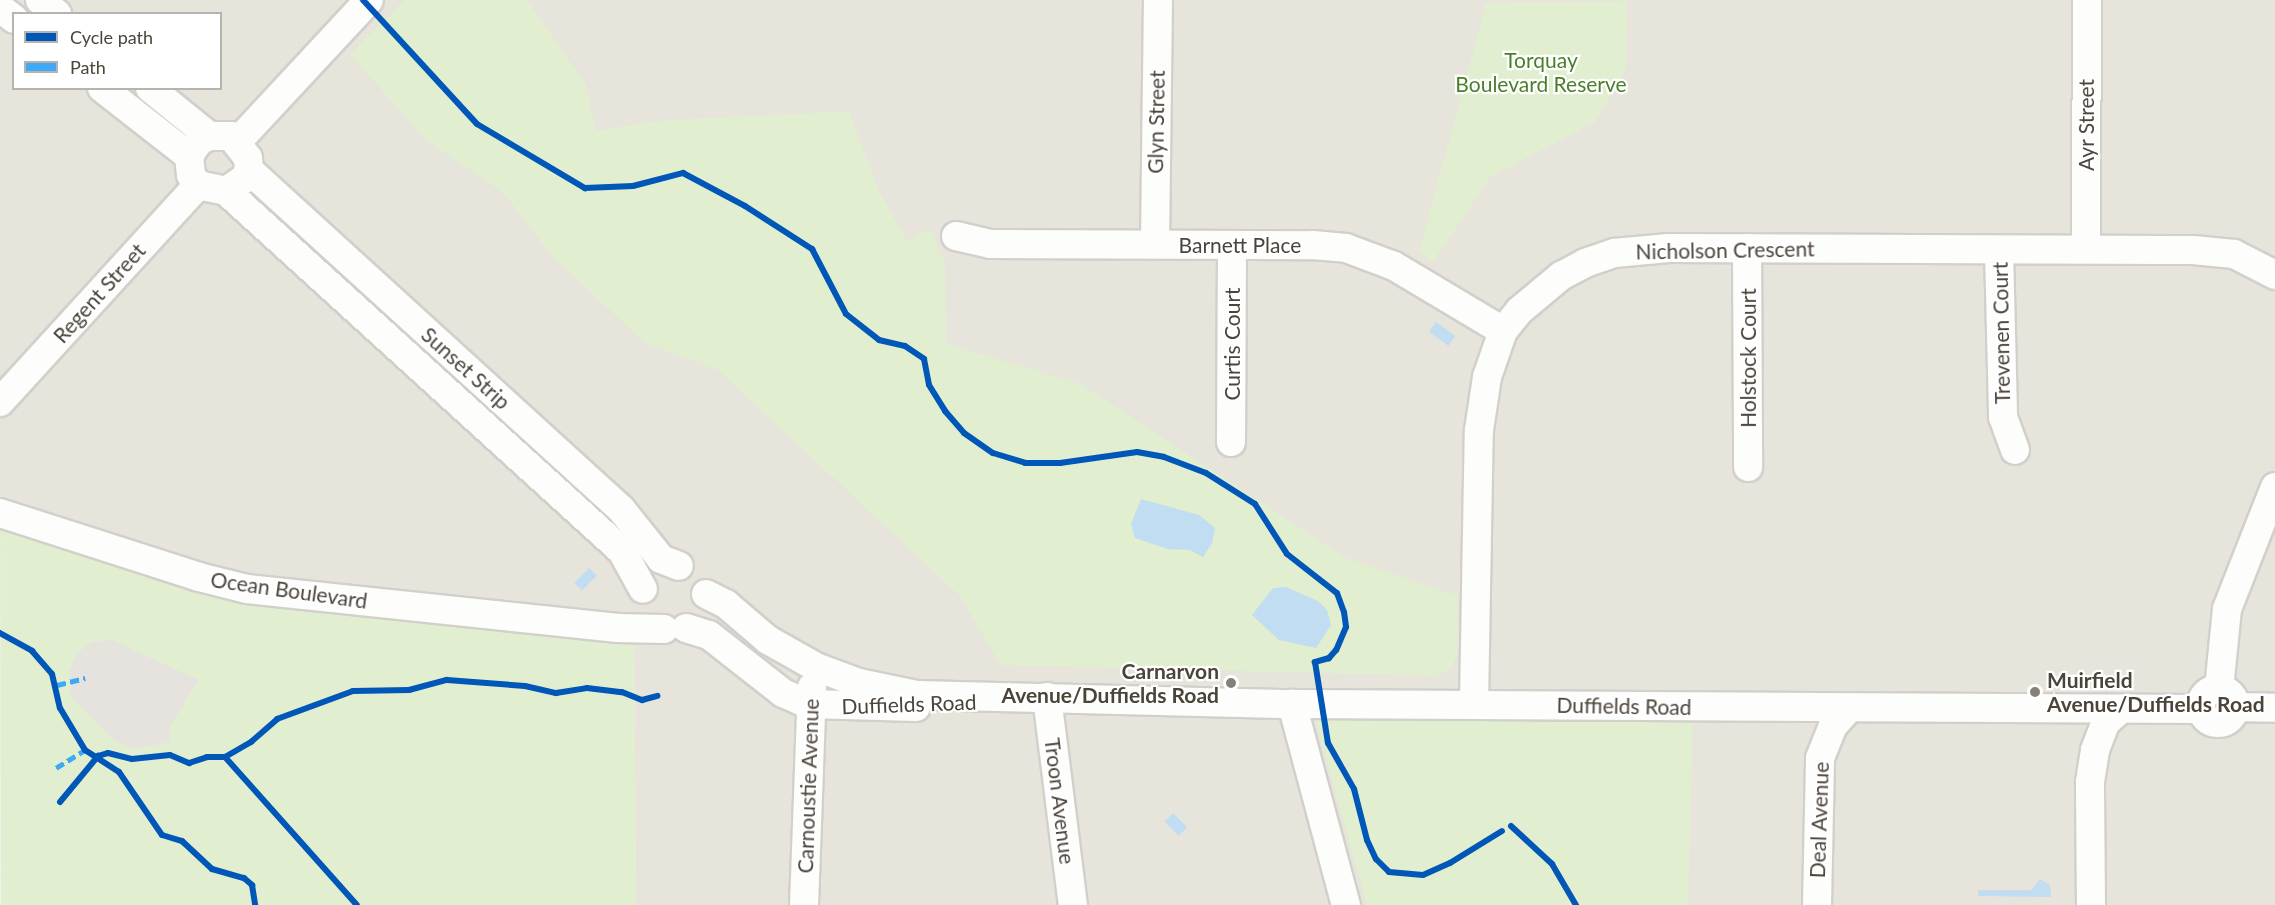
<!DOCTYPE html>
<html>
<head>
<meta charset="utf-8">
<style>
  body { margin:0 }
  #map { position:relative; width:2275px; height:905px; overflow:hidden; background:#f4f2ee; font-family:Lato,sans-serif }
  div>[style] { position:absolute }
  .residential>* { inset:0; background:#e7e4dc }
  .green>* { inset:0; background:#e1eecf }
  .parking>* { inset:0; background:#e6e3df }
  .water>* { inset:0; background:#c0ddf1; transform-origin:0 0 }
  .roads { filter:drop-shadow(2px 0 #d2d0cb) drop-shadow(-2px 0 #d2d0cb) drop-shadow(0 2px #d2d0cb) drop-shadow(0 -2px #d2d0cb) }
  .minor>* { height:28px; margin:-14px; padding:0 14px; transform-origin:14px; border-radius:14px; background:#fdfdfc }
  .minor>.ring { margin:-14px; padding:0; box-sizing:content-box; background:none; border:28px solid #fdfdfc; border-radius:50% }
  .quiet>* { height:4.5px; margin-top:-2.25px; transform-origin:0; background:repeating-linear-gradient(90deg,#3fa9f5 0 9px,transparent 0 13.5px) }
  .cycleway>* { height:6px; margin:-3px; padding:0 3px; transform-origin:3px; border-radius:3px; background:#0057b8 }
  .dots>* { width:16px; height:16px; translate:-50% -50%; box-sizing:border-box; border:3px solid #fff; border-radius:50% }
  span { translate:-50% -50%; white-space:nowrap; text-align:center; line-height:1.15; -webkit-text-stroke:4.5px #fff; paint-order:stroke }
  .park-label { font-size:21px; color:#4a7f2a }
  .street-label { font-size:21px; color:#4b4439 }
  .poi-label { font-size:21px; color:#4b4439; font-weight:700 }
  .right { translate:-100% -50%; text-align:right }
  .left { translate:0 -50%; text-align:left }
  .legend { position:absolute; left:12px; top:12px; width:210px; height:78px; box-sizing:border-box; background:#fff; border:2px solid #b7b4b0; margin:0; padding:8px 10px; list-style:none; font-size:18px; color:#4b4439 }
  .legend li { display:flex; align-items:center; gap:12px; height:30px }
  .legend b { width:30px; border:2px solid #b7b4b0 }
</style>
</head>
<body>
<div id="map">
  <div class="residential">
    <div style="clip-path:polygon(evenodd,0 0,2275px 0,2275px 905px,636px 905px,634px 629px,247px 589px,0 513px,0 0,14px 14px,220px 14px,220px 88px,14px 88px,14px 14px)"></div>
  </div>
  <div class="green">
    <div style="clip-path:polygon(404px 0,527px 0,586px 85px,596px 131px,654px 121px,849px 111px,879px 191px,907px 241px,930px 229px,945px 263px,946px 344px,1079px 383px,1344px 557px,1458px 596px,1457px 655px,1451px 668px,1437px 676px,1000px 665px,961px 597px,718px 370px,645px 343px,550px 254px,503px 192px,426px 140px,350px 54px)"></div>
    <div style="clip-path:polygon(1627px 1px,1626px 68px,1595px 122px,1490px 177px,1433px 262px,1419px 252px,1486px 3px)"></div>
    <div style="clip-path:polygon(0 513px,199px 577px,634px 629px,636px 905px,1px 905px)"></div>
    <div style="clip-path:polygon(1693px 718px,1688px 905px,1367px 905px,1315px 719px)"></div>
  </div>
  <div class="parking">
    <div style="clip-path:polygon(112px 640px,199px 680px,170px 726px,170px 742px,135px 749px,115px 741px,70px 695px,69px 670px,77px 653px,92px 642px)"></div>
  </div>
  <div class="water">
    <div style="left:1436px;top:322px;width:24px;height:12px;rotate:36deg"></div>
    <div style="clip-path:polygon(1141px 499px,1199px 515px,1215px 528px,1212px 543px,1203px 557px,1190px 550px,1168px 549px,1135px 538px,1131px 524px)"></div>
    <div style="left:589px;top:568px;width:11px;height:21px;rotate:45deg"></div>
    <div style="clip-path:polygon(1286px 587px,1318px 601px,1327px 610px,1331px 625px,1316px 648px,1279px 640px,1252px 615px,1273px 588px)"></div>
    <div style="left:1173px;top:813px;width:20px;height:12px;rotate:45deg"></div>
    <div style="clip-path:polygon(2040px 879px,2050px 885px,2051px 897px,1978px 896px,1978px 890px,2031px 890px)"></div>
  </div>
  <div class="roads">
    <div class="minor">
      <div style="left:40px;top:0;width:22px;rotate:39deg"></div>
      <div style="left:0;top:8px;width:18px;rotate:38deg"></div>
      <div style="left:102px;top:88px;width:110px;rotate:38deg"></div>
      <div style="left:150px;top:88px;width:76px;rotate:39.1deg"></div>
      <div style="left:238px;top:141px;width:192px;rotate:-47.1deg"></div>
      <div style="left:249px;top:170px;width:503px;rotate:42.34deg"></div>
      <div style="left:621px;top:509px;width:64px;rotate:51.3deg"></div>
      <div style="left:661px;top:559px;width:19px;rotate:21deg"></div>
      <div style="left:226px;top:191px;width:22px;rotate:-34deg"></div>
      <div style="left:244px;top:179px;width:10px;rotate:-61deg"></div>
      <div style="left:249px;top:170px;width:12px;rotate:-95deg"></div>
      <div style="left:248px;top:158px;width:28px;rotate:-128deg"></div>
      <div style="left:231px;top:136px;width:22px;rotate:180deg"></div>
      <div style="left:209px;top:136px;width:11px;rotate:153deg"></div>
      <div style="left:199px;top:141px;width:18px;rotate:124deg"></div>
      <div style="left:189px;top:156px;width:19px;rotate:84deg"></div>
      <div style="left:191px;top:175px;width:12px;rotate:55deg"></div>
      <div style="left:198px;top:185px;width:29px;rotate:12deg"></div>
      <div style="left:226px;top:191px;width:535px;rotate:42.27deg"></div>
      <div style="left:622px;top:551px;width:43px;rotate:61.1deg"></div>
      <div style="left:956px;top:236px;width:35px;rotate:13deg"></div>
      <div style="left:990px;top:244px;width:323px;rotate:0.2deg"></div>
      <div style="left:1313px;top:245px;width:33px;rotate:5deg"></div>
      <div style="left:1346px;top:248px;width:51px;rotate:20.6deg"></div>
      <div style="left:1394px;top:266px;width:127px;rotate:30.8deg"></div>
      <div style="left:1155px;top:244px;width:244px;rotate:-89.3deg"></div>
      <div style="left:1747px;top:248px;width:219px;rotate:89.7deg"></div>
      <div style="left:2086px;top:249px;width:249px;rotate:-89.8deg"></div>
      <div style="left:1999px;top:250px;width:167px;rotate:88.6deg"></div>
      <div style="left:2003px;top:417px;width:35px;rotate:70deg"></div>
      <div style="left:0;top:402px;width:294px;rotate:-47.6deg"></div>
      <div style="left:1231px;top:442px;width:197px;rotate:-89.7deg"></div>
      <div style="left:0;top:513px;width:209px;rotate:17.8deg"></div>
      <div style="left:199px;top:577px;width:49px;rotate:14deg"></div>
      <div style="left:247px;top:589px;width:373px;rotate:6deg"></div>
      <div style="left:618px;top:628px;width:46px;rotate:1.2deg"></div>
      <div style="left:706px;top:594px;width:22px;rotate:27deg"></div>
      <div style="left:726px;top:604px;width:55px;rotate:40.6deg"></div>
      <div style="left:768px;top:640px;width:55px;rotate:29.4deg"></div>
      <div style="left:816px;top:667px;width:46px;rotate:20.4deg"></div>
      <div style="left:859px;top:683px;width:59px;rotate:11.7deg"></div>
      <div style="left:917px;top:695px;width:375px;rotate:1.4deg"></div>
      <div style="left:1292px;top:704px;width:909px;rotate:0.32deg"></div>
      <div style="left:686px;top:628px;width:24px;rotate:17deg"></div>
      <div style="left:709px;top:635px;width:94px;rotate:38.1deg"></div>
      <div style="left:783px;top:693px;width:27px;rotate:24deg"></div>
      <div style="left:808px;top:704px;width:108px;rotate:1.6deg"></div>
      <div class="ring" style="left:2201px;top:689px;width:6px;height:6px"></div>
      <div style="left:2219px;top:689px;width:80px;rotate:-84.3deg"></div>
      <div style="left:2227px;top:609px;width:131px;rotate:-68.5deg"></div>
      <div style="left:1047px;top:697px;width:210px;rotate:82.9deg"></div>
      <div style="left:1292px;top:704px;width:208px;rotate:75deg"></div>
      <div style="left:1474px;top:705px;width:275px;rotate:-89deg"></div>
      <div style="left:1479px;top:430px;width:54px;rotate:-81.4deg"></div>
      <div style="left:1487px;top:377px;width:49px;rotate:-70.8deg"></div>
      <div style="left:1503px;top:331px;width:26px;rotate:-51deg"></div>
      <div style="left:1519px;top:311px;width:55px;rotate:-39.8deg"></div>
      <div style="left:1561px;top:276px;width:27px;rotate:-28deg"></div>
      <div style="left:1585px;top:263px;width:31px;rotate:-19deg"></div>
      <div style="left:1614px;top:253px;width:55px;rotate:-5.2deg"></div>
      <div style="left:1669px;top:248px;width:524px;rotate:0.22deg"></div>
      <div style="left:2193px;top:250px;width:41px;rotate:5.6deg"></div>
      <div style="left:2234px;top:254px;width:46px;rotate:27.1deg"></div>
      <div style="left:2236px;top:707px;width:39px;rotate:1deg"></div>
      <div style="left:804px;top:905px;width:218px;rotate:-87.9deg"></div>
      <div style="left:1817px;top:905px;width:147px;rotate:-88.8deg"></div>
      <div style="left:1820px;top:758px;width:35px;rotate:-68deg"></div>
      <div style="left:1833px;top:726px;width:24px;rotate:-48deg"></div>
      <div style="left:2091px;top:905px;width:123px;rotate:-90.5deg"></div>
      <div style="left:2090px;top:782px;width:32px;rotate:-81deg"></div>
      <div style="left:2095px;top:750px;width:30px;rotate:-69deg"></div>
      <div style="left:2106px;top:722px;width:20px;rotate:-41deg"></div>
    </div>
  </div>
  <div class="quiet">
    <div style="left:57px;top:685px;width:29px;rotate:-14deg"></div>
    <div style="left:56px;top:768px;width:34px;rotate:-32deg"></div>
  </div>
  <div class="cycleway">
    <div style="left:363px;top:0;width:168px;rotate:47.4deg"></div>
    <div style="left:477px;top:124px;width:126px;rotate:30.7deg"></div>
    <div style="left:585px;top:188px;width:48px;rotate:-2.4deg"></div>
    <div style="left:633px;top:186px;width:52px;rotate:-14.6deg"></div>
    <div style="left:683px;top:173px;width:70px;rotate:28deg"></div>
    <div style="left:745px;top:206px;width:80px;rotate:32.7deg"></div>
    <div style="left:812px;top:249px;width:73px;rotate:62.4deg"></div>
    <div style="left:846px;top:314px;width:42px;rotate:38.2deg"></div>
    <div style="left:879px;top:340px;width:27px;rotate:13deg"></div>
    <div style="left:905px;top:346px;width:23px;rotate:34deg"></div>
    <div style="left:924px;top:359px;width:26px;rotate:79deg"></div>
    <div style="left:929px;top:385px;width:31px;rotate:58deg"></div>
    <div style="left:945px;top:411px;width:29px;rotate:49deg"></div>
    <div style="left:964px;top:433px;width:35px;rotate:35deg"></div>
    <div style="left:993px;top:453px;width:34px;rotate:17deg"></div>
    <div style="left:1025px;top:463px;width:35px"></div>
    <div style="left:1060px;top:463px;width:78px;rotate:-8.1deg"></div>
    <div style="left:1137px;top:452px;width:27px;rotate:10deg"></div>
    <div style="left:1164px;top:457px;width:45px;rotate:20.9deg"></div>
    <div style="left:1206px;top:473px;width:58px;rotate:32.3deg"></div>
    <div style="left:1255px;top:504px;width:59px;rotate:57.4deg"></div>
    <div style="left:1287px;top:554px;width:63px;rotate:38deg"></div>
    <div style="left:1337px;top:593px;width:20px;rotate:70deg"></div>
    <div style="left:1344px;top:612px;width:15px;rotate:82deg"></div>
    <div style="left:1346px;top:627px;width:25px;rotate:113deg"></div>
    <div style="left:1336px;top:650px;width:11px;rotate:131deg"></div>
    <div style="left:1329px;top:658px;width:15px;rotate:164deg"></div>
    <div style="left:1315px;top:662px;width:82px;rotate:80.9deg"></div>
    <div style="left:1328px;top:743px;width:53px;rotate:60.5deg"></div>
    <div style="left:1354px;top:789px;width:53px;rotate:75.7deg"></div>
    <div style="left:1367px;top:840px;width:21px;rotate:65deg"></div>
    <div style="left:1376px;top:859px;width:18px;rotate:45deg"></div>
    <div style="left:1389px;top:872px;width:34px;rotate:5deg"></div>
    <div style="left:1423px;top:875px;width:30px;rotate:-24deg"></div>
    <div style="left:1450px;top:863px;width:61px;rotate:-31.6deg"></div>
    <div style="left:0;top:633px;width:37px;rotate:29deg"></div>
    <div style="left:32px;top:651px;width:30px;rotate:49deg"></div>
    <div style="left:52px;top:674px;width:35px;rotate:77deg"></div>
    <div style="left:60px;top:708px;width:49px;rotate:59.2deg"></div>
    <div style="left:85px;top:750px;width:40px;rotate:32.9deg"></div>
    <div style="left:119px;top:772px;width:76px;rotate:55.7deg"></div>
    <div style="left:162px;top:835px;width:21px;rotate:17deg"></div>
    <div style="left:182px;top:841px;width:41px;rotate:43deg"></div>
    <div style="left:212px;top:869px;width:33px;rotate:16deg"></div>
    <div style="left:244px;top:878px;width:11px;rotate:41deg"></div>
    <div style="left:252px;top:885px;width:20px;rotate:81deg"></div>
    <div style="left:225px;top:757px;width:30px;rotate:-30deg"></div>
    <div style="left:251px;top:742px;width:35px;rotate:-41deg"></div>
    <div style="left:277px;top:719px;width:81px;rotate:-20.2deg"></div>
    <div style="left:353px;top:691px;width:56px;rotate:-1deg"></div>
    <div style="left:409px;top:690px;width:39px;rotate:-15deg"></div>
    <div style="left:447px;top:680px;width:78px;rotate:4.4deg"></div>
    <div style="left:525px;top:686px;width:32px;rotate:13deg"></div>
    <div style="left:556px;top:693px;width:31px;rotate:-9deg"></div>
    <div style="left:587px;top:688px;width:35px;rotate:7deg"></div>
    <div style="left:622px;top:692px;width:22px;rotate:22deg"></div>
    <div style="left:642px;top:700px;width:16px;rotate:-15deg"></div>
    <div style="left:60px;top:802px;width:60px;rotate:-50.4deg"></div>
    <div style="left:98px;top:756px;width:10px;rotate:-17deg"></div>
    <div style="left:108px;top:753px;width:25px;rotate:14deg"></div>
    <div style="left:132px;top:759px;width:38px;rotate:-6deg"></div>
    <div style="left:170px;top:755px;width:21px;rotate:23deg"></div>
    <div style="left:189px;top:763px;width:19px;rotate:-18deg"></div>
    <div style="left:207px;top:757px;width:18px"></div>
    <div style="left:225px;top:757px;width:198px;rotate:48.3deg"></div>
    <div style="left:1511px;top:826px;width:56px;rotate:42.8deg"></div>
    <div style="left:1552px;top:864px;width:48px;rotate:59.7deg"></div>
  </div>
  <div class="dots">
    <div style="left:1231px;top:683px;background:#868178"></div>
    <div style="left:2035px;top:692px;background:#868178"></div>
  </div>
  <div class="park-label">
    <span style="left:1541px;top:72px">Torquay<br>Boulevard Reserve</span>
  </div>
  <div class="street-label">
    <span style="left:1156px;top:122px;rotate:-89deg">Glyn Street</span>
    <span style="left:2086px;top:125px;rotate:-90deg">Ayr Street</span>
    <span style="left:1240px;top:245px">Barnett Place</span>
    <span style="left:1725px;top:250px;rotate:-1deg">Nicholson Crescent</span>
    <span style="left:99px;top:293px;rotate:-48deg">Regent Street</span>
    <span style="left:2001px;top:333px;rotate:-91deg">Trevenen Court</span>
    <span style="left:1232px;top:344px;rotate:-90deg">Curtis Court</span>
    <span style="left:1748px;top:358px;rotate:-90deg">Holstock Court</span>
    <span style="left:466px;top:368px;rotate:42deg">Sunset Strip</span>
    <span style="left:289px;top:590px;rotate:8deg">Ocean Boulevard</span>
    <span style="left:909px;top:704px;rotate:-2deg">Duffields Road</span>
    <span style="left:1624px;top:706px;rotate:1deg">Duffields Road</span>
    <span style="left:808px;top:786px;rotate:-88deg">Carnoustie Avenue</span>
    <span style="left:1060px;top:801px;rotate:83deg">Troon Avenue</span>
    <span style="left:1819px;top:820px;rotate:-88deg">Deal Avenue</span>
  </div>
  <div class="poi-label">
    <span class="right" style="left:1219px;top:683px">Carnarvon<br>Avenue/Duffields Road</span>
    <span class="left" style="left:2047px;top:692px">Muirfield<br>Avenue/Duffields Road</span>
  </div>
  <ul class="legend">
  <li><b style="height:8px;background:#0057b8"></b>Cycle path</li>
  <li><b style="height:8px;background:#3fa9f5"></b>Path</li>
  </ul>
</div>
</body>
</html>
